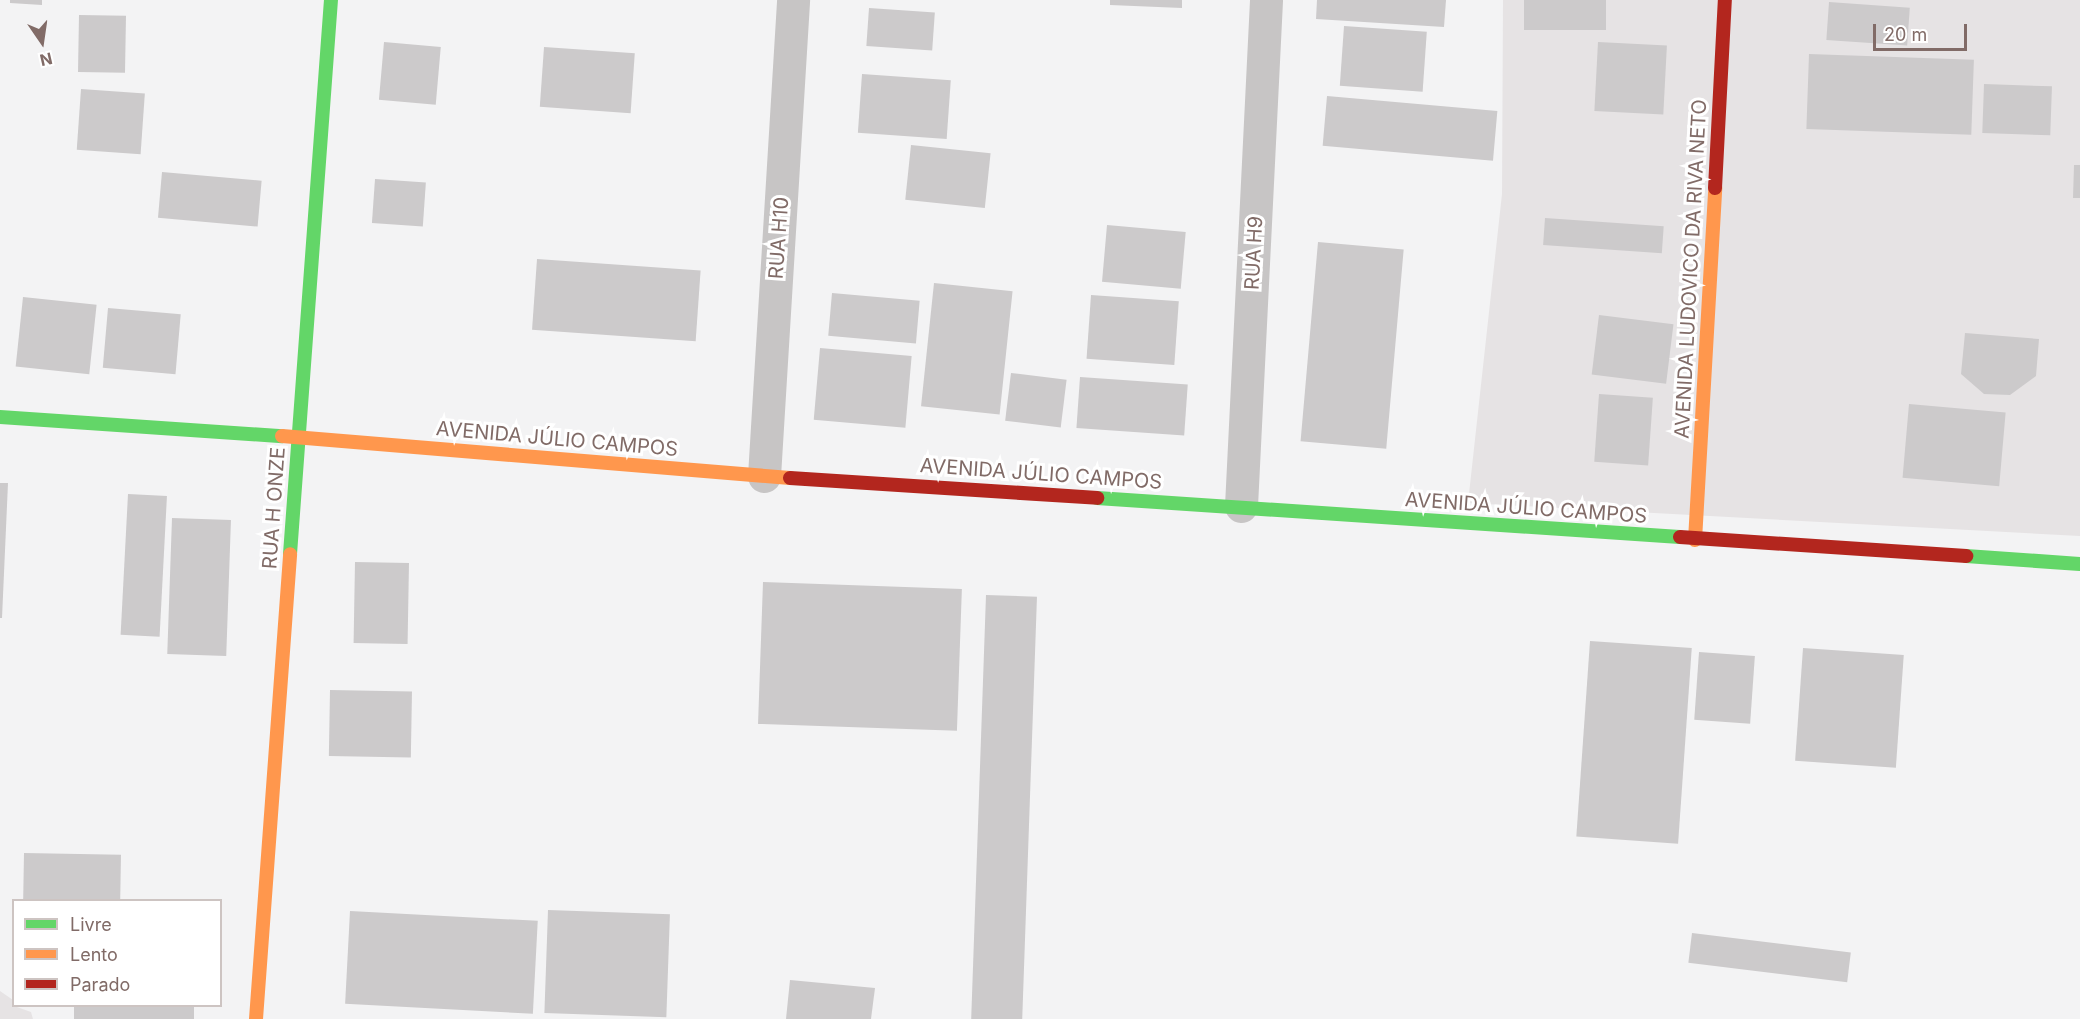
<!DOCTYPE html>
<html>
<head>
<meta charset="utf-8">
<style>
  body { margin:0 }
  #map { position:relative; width:2080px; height:1019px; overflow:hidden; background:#f3f3f4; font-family:Inter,sans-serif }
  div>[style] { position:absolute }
  .built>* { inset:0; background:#e6e3e4 }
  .building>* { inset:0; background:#cccacb; transform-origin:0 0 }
  .street>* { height:33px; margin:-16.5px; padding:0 16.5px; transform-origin:16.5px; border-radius:16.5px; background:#c7c5c5 }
  .fast>* { height:14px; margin:-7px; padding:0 7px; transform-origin:7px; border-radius:7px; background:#63d668 }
  .slow>* { height:14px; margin:-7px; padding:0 7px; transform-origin:7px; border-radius:7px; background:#ff974d }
  .jam>* { height:14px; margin:-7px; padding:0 7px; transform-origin:7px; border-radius:7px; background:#b3261e }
  span { translate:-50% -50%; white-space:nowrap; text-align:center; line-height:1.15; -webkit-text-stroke:6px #fff; paint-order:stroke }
  .street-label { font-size:20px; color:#816b67 }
  .legend { position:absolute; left:12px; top:899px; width:210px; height:108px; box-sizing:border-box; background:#fff; border:2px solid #cdc4c2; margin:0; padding:8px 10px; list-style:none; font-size:18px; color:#816b67 }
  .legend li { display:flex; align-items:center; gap:12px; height:30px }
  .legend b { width:30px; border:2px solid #cdc4c2 }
  .north { position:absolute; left:12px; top:12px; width:60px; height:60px; -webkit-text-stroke:4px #fff; paint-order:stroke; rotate:167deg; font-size:16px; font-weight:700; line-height:24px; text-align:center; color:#816b67 }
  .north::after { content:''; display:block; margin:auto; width:21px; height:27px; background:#816b67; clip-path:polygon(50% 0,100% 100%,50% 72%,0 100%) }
  .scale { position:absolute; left:1873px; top:24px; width:94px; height:27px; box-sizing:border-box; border:3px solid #816b67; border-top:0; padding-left:8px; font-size:18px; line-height:21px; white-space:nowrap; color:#816b67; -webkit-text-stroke:4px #fff; paint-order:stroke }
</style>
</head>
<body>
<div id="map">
  <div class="built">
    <div style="clip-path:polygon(1503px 0,2080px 0,2080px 536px,1468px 503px,1502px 194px)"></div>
    <div style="clip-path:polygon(0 991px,13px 1000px,14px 1006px,31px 1012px,33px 1019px,0 1019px)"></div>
  </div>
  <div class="building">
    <div style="clip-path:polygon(10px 0,42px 0,42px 5px,10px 3px)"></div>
    <div style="clip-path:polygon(1110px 0,1182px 0,1182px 8px,1110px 5px)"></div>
    <div style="clip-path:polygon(1317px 0,1446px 0,1444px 27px,1316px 19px)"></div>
    <div style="left:1524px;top:0;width:82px;height:30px"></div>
    <div style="left:1829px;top:2px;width:81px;height:38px;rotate:4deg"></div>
    <div style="left:869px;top:8px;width:66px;height:38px;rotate:4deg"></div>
    <div style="left:79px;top:15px;width:47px;height:57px;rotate:1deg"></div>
    <div style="left:1344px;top:26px;width:83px;height:60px;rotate:4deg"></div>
    <div style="left:384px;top:42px;width:57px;height:58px;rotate:5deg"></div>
    <div style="left:1598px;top:42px;width:69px;height:69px;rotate:3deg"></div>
    <div style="left:544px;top:47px;width:91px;height:60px;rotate:4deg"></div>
    <div style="left:1809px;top:54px;width:165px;height:75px;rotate:2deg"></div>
    <div style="left:862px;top:74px;width:89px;height:59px;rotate:4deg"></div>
    <div style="left:1984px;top:84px;width:68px;height:49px;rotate:2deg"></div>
    <div style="left:81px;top:89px;width:64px;height:61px;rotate:4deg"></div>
    <div style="left:1327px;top:96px;width:171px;height:50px;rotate:5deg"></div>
    <div style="left:911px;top:145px;width:80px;height:55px;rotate:6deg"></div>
    <div style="clip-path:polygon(2074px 165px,2080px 165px,2080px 198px,2073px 198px)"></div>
    <div style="left:162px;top:172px;width:100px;height:46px;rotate:5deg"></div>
    <div style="left:375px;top:179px;width:51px;height:44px;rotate:4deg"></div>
    <div style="left:1545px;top:218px;width:119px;height:27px;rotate:4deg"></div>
    <div style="left:1107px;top:225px;width:79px;height:57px;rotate:5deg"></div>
    <div style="left:1318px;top:242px;width:86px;height:200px;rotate:5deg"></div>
    <div style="left:537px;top:259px;width:164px;height:71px;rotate:4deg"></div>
    <div style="left:934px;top:283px;width:79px;height:124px;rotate:6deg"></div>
    <div style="left:832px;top:293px;width:88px;height:43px;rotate:5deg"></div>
    <div style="left:1091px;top:295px;width:88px;height:64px;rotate:4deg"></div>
    <div style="left:23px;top:297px;width:74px;height:70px;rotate:6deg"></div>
    <div style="left:108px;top:308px;width:73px;height:60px;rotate:5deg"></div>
    <div style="left:1599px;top:315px;width:75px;height:60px;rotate:7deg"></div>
    <div style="clip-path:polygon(1965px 333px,2039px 339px,2036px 376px,2010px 395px,1984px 394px,1961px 374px)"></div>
    <div style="left:820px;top:348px;width:92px;height:72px;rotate:5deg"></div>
    <div style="left:1011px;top:373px;width:56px;height:48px;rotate:7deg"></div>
    <div style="left:1080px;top:377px;width:108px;height:51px;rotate:4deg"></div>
    <div style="left:1599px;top:394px;width:54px;height:68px;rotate:4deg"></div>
    <div style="left:1909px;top:404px;width:97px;height:74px;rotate:5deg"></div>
    <div style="clip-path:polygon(0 483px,8px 483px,2px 618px,0 618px)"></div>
    <div style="left:128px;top:494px;width:39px;height:141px;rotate:3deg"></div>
    <div style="left:172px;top:518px;width:59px;height:136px;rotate:2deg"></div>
    <div style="left:355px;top:562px;width:54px;height:81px;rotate:1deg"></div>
    <div style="left:763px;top:582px;width:199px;height:142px;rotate:2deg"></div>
    <div style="left:986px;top:595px;width:51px;height:425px;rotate:2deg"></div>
    <div style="left:1590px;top:641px;width:102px;height:196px;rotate:4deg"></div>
    <div style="left:1803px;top:648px;width:101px;height:113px;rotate:4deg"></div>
    <div style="left:1699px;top:652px;width:56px;height:68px;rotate:4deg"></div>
    <div style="left:330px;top:690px;width:82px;height:66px;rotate:1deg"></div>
    <div style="left:24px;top:853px;width:97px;height:47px;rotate:1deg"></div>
    <div style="left:548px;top:910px;width:122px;height:103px;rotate:2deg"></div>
    <div style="left:350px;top:911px;width:188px;height:93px;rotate:3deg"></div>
    <div style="left:1692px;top:933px;width:160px;height:30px;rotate:7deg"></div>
    <div style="clip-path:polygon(790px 980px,875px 988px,871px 1019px,786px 1019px)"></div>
    <div style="left:74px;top:1006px;width:120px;height:13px"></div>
  </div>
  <div class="street">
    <div style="left:764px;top:476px;width:477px;rotate:-86.5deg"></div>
    <div style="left:1241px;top:506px;width:507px;rotate:-87.17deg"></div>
  </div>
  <div class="fast">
    <div style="left:0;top:417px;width:283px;rotate:3.9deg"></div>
    <div style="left:1097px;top:498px;width:584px;rotate:3.83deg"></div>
    <div style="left:290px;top:554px;width:556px;rotate:-85.77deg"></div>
    <div style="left:1966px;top:556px;width:114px;rotate:4deg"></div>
  </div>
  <div class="slow">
    <div style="left:282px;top:436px;width:510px;rotate:4.73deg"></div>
    <div style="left:1695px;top:540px;width:353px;rotate:-86.7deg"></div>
    <div style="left:256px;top:1019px;width:466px;rotate:-85.8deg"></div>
  </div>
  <div class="jam">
    <div style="left:1715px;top:188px;width:188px;rotate:-87deg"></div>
    <div style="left:790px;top:478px;width:308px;rotate:3.7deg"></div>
    <div style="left:1680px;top:537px;width:287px;rotate:3.8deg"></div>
  </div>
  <div class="street-label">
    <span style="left:779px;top:238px;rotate:-86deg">RUA H10</span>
    <span style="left:1254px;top:253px;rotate:-87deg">RUA H9</span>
    <span style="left:1691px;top:269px;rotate:-87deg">AVENIDA LUDOVICO DA RIVA NETO</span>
    <span style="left:557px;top:439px;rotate:5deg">AVENIDA JÚLIO CAMPOS</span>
    <span style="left:1041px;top:474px;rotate:4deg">AVENIDA JÚLIO CAMPOS</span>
    <span style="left:274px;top:508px;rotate:-86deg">RUA H ONZE</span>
    <span style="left:1526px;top:508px;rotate:4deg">AVENIDA JÚLIO CAMPOS</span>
  </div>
  <ul class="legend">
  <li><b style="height:8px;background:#63d668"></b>Livre</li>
  <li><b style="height:8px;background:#ff974d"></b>Lento</li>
  <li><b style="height:8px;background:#b3261e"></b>Parado</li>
  </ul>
  <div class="north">N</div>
  <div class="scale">20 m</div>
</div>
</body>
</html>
